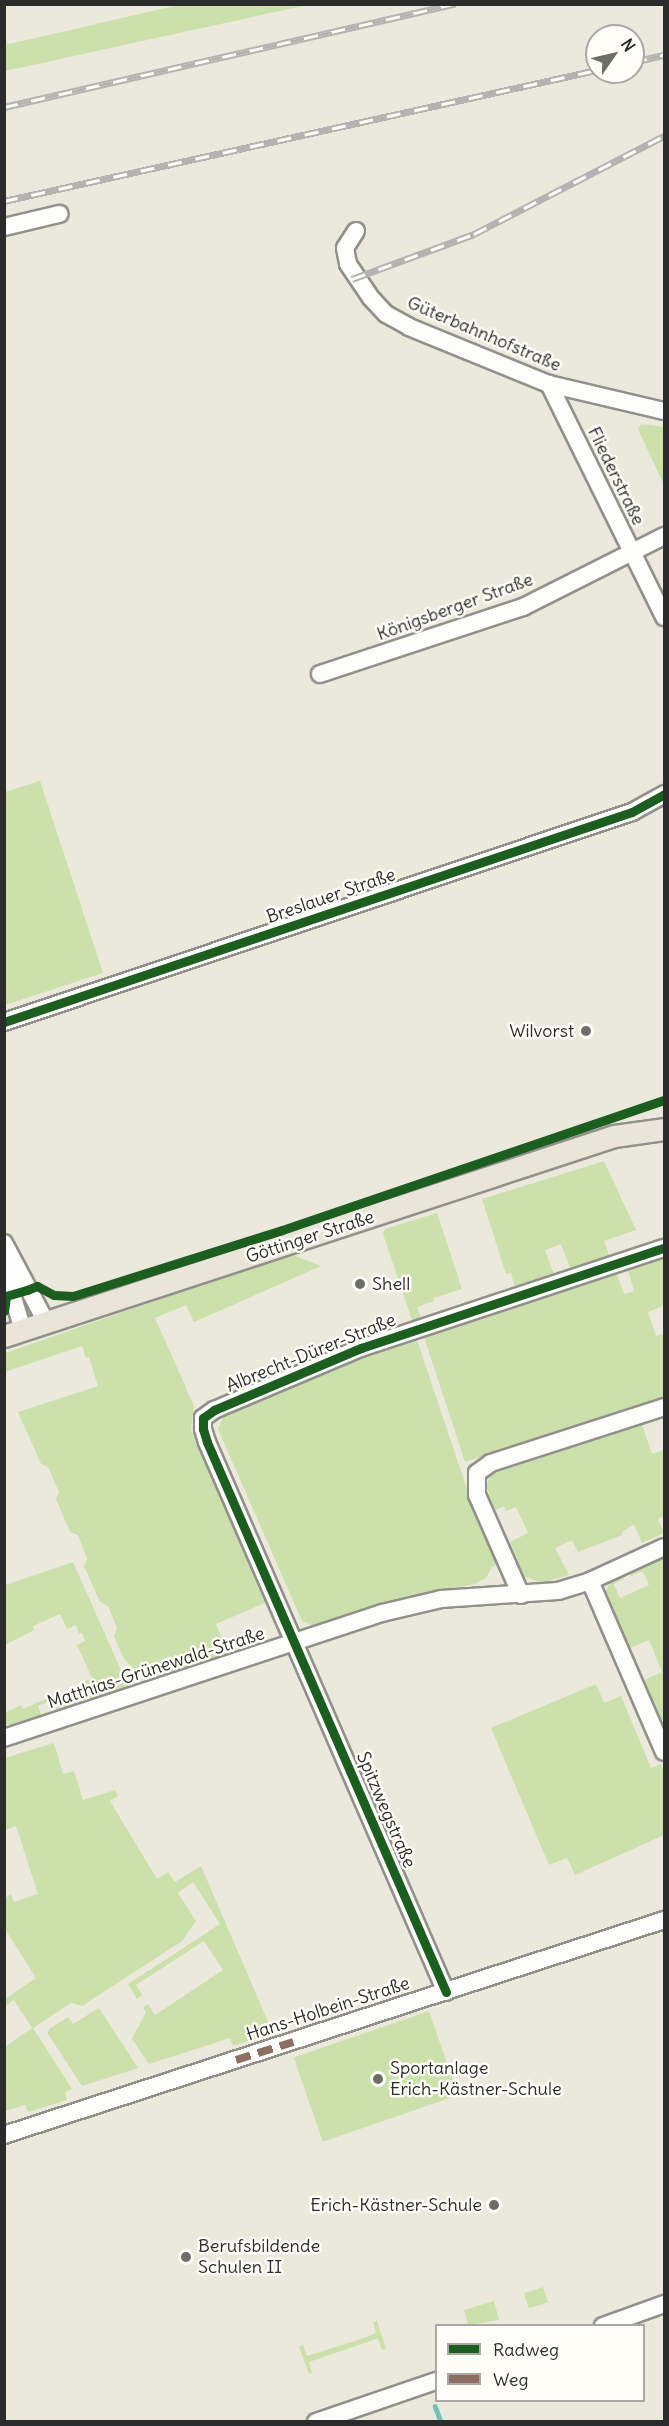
<!DOCTYPE html>
<html>
<head>
<meta charset="utf-8">
<style>
  body { margin:0 }
  #map { position:relative; width:669px; height:2426px; overflow:hidden; background:#ebe9dc; font-family:Delius,sans-serif }
  div>[style] { position:absolute }
  .green>* { inset:0; background:#cbe0ab; transform-origin:0 0 }
  .stream>* { height:4.5px; margin:-2.25px; padding:0 2.25px; transform-origin:2.25px; border-radius:2.25px; background:#71c0c2 }
  .roads { filter:drop-shadow(2px 0 #91908a) drop-shadow(-2px 0 #91908a) drop-shadow(0 2px #91908a) drop-shadow(0 -2px #91908a) }
  .minor>* { height:16px; margin:-8px; padding:0 8px; transform-origin:8px; border-radius:8px; background:#fcfcfa }
  .major>* { height:21px; margin:-10.5px; padding:0 10.5px; transform-origin:10.5px; border-radius:10.5px; background:#ebe4d9 }
  .rail>* { height:7px; margin-top:-3.5px; transform-origin:0; background:repeating-linear-gradient(90deg,#fdfcf7 0 14px,#b4b3b2 0 28px); box-sizing:border-box; border-block:2px solid #b4b3b2 }
  .quiet>* { height:8px; margin-top:-4px; transform-origin:0; background:repeating-linear-gradient(90deg,#8d6e63 0 15px,transparent 0 23px) }
  .cycleway>* { height:9px; margin:-4.5px; padding:0 4.5px; transform-origin:4.5px; border-radius:4.5px; background:#1b5e20 }
  .dots>* { width:16px; height:16px; translate:-50% -50%; box-sizing:border-box; border:3px solid #fdfcf7; border-radius:50% }
  span { translate:-50% -50%; white-space:nowrap; text-align:center; line-height:1.15; -webkit-text-stroke:5px #fdfcf7; paint-order:stroke }
  .street-label { font-size:18px; color:#2b2b2b }
  .poi-label { font-size:18px; color:#2b2b2b }
  .right { translate:-100% -50%; text-align:right }
  .left { translate:0 -50%; text-align:left }
  .frame { position:absolute; inset:0; border:6px solid #2b2b2b; pointer-events:none }
  .legend { position:absolute; left:435px; top:2324px; width:210px; height:78px; box-sizing:border-box; background:#fdfcf7; border:2px solid #a9a8a5; margin:0; padding:8px 10px; list-style:none; font-size:18px; color:#2b2b2b }
  .legend li { display:flex; align-items:center; gap:12px; height:30px }
  .legend b { width:30px; border:2px solid #a9a8a5 }
  .north { position:absolute; left:585px; top:24px; width:60px; height:60px; box-sizing:border-box; background:#fdfcf7; border:2px solid #a9a8a5; border-radius:50%; rotate:56deg; font-size:16px; font-weight:700; line-height:24px; text-align:center; color:#2b2b2b }
  .north::after { content:''; display:block; margin:auto; width:21px; height:27px; background:#6e6e69; clip-path:polygon(50% 0,100% 100%,50% 72%,0 100%) }
</style>
</head>
<body>
<div id="map">
  <div class="green">
    <div style="clip-path:polygon(183px 4px,307px 5px,5px 71px,5px 45px)"></div>
    <div style="clip-path:polygon(641px 424px,664px 427px,664px 485px,638px 429px)"></div>
    <div style="clip-path:polygon(40px 781px,103px 973px,5px 1005px,5px 792px)"></div>
    <div style="clip-path:polygon(604px 1161px,636px 1230px,604px 1241px,609px 1255px,570px 1268px,561px 1244px,545px 1250px,554px 1274px,515px 1287px,511px 1273px,506px 1274px,482px 1199px)"></div>
    <div style="clip-path:polygon(437px 1213px,462px 1289px,433px 1298px,434px 1301px,417px 1307px,421px 1318px,412px 1320px,383px 1234px,385px 1229px)"></div>
    <div style="clip-path:polygon(290px 1254px,321px 1266px,194px 1322px,186px 1305px,155px 1318px,194px 1406px,191px 1430px,267px 1602px,216px 1624px,228px 1654px,146px 1681px,124px 1659px,114px 1636px,117px 1628px,108px 1606px,100px 1602px,84px 1566px,87px 1559px,78px 1535px,70px 1532px,56px 1499px,59px 1492px,48px 1467px,41px 1464px,18px 1412px,98px 1386px,89px 1357px,86px 1358px,82px 1346px,5px 1372px,5px 1353px)"></div>
    <div style="clip-path:polygon(664px 1258px,664px 1302px,661px 1307px,648px 1312px,656px 1336px,664px 1334px,664px 1397px,465px 1462px,424px 1337px,617px 1274px,624px 1294px,634px 1291px,628px 1270px)"></div>
    <div style="clip-path:polygon(417px 1340px,473px 1507px,498px 1564px,492px 1567px,486px 1578px,475px 1584px,387px 1602px,314px 1626px,302px 1621px,218px 1429px,224px 1415px,361px 1359px)"></div>
    <div style="clip-path:polygon(642px 1425px,652px 1454px,664px 1450px,664px 1516px,658px 1519px,664px 1533px,642px 1543px,634px 1524px,622px 1532px,622px 1535px,578px 1552px,572px 1540px,555px 1548px,569px 1575px,541px 1583px,524px 1576px,510px 1542px,528px 1533px,516px 1507px,506px 1511px,504px 1506px,495px 1510px,486px 1485px,492px 1474px)"></div>
    <div style="clip-path:polygon(664px 1558px,664px 1719px,659px 1721px,642px 1681px,662px 1672px,649px 1640px,628px 1649px,604px 1595px,610px 1582px,623px 1576px,624px 1579px,614px 1584px,620px 1598px,649px 1585px,643px 1571px,631px 1576px,630px 1573px)"></div>
    <div style="clip-path:polygon(73px 1562px,120px 1668px,131px 1686px,57px 1711px,52px 1700px,38px 1706px,42px 1717px,14px 1727px,5px 1723px,4px 1713px,21px 1705px,23px 1709px,57px 1694px,59px 1698px,85px 1687px,83px 1682px,92px 1678px,77px 1645px,85px 1641px,82px 1633px,79px 1634px,76px 1625px,67px 1629px,60px 1614px,33px 1626px,34px 1630px,5px 1645px,5px 1585px)"></div>
    <div style="clip-path:polygon(596px 1684px,604px 1703px,621px 1696px,651px 1768px,661px 1764px,664px 1771px,664px 1835px,575px 1875px,567px 1858px,549px 1865px,491px 1728px)"></div>
    <div style="clip-path:polygon(54px 1743px,63px 1774px,74px 1771px,83px 1800px,115px 1790px,118px 1796px,110px 1801px,157px 1879px,168px 1872px,175px 1882px,201px 1866px,273px 2033px,233px 2046px,230px 2038px,149px 2064px,132px 2039px,146px 2012px,143px 2008px,148px 2004px,155px 2015px,223px 1970px,204px 1941px,136px 1985px,142px 1995px,137px 1999px,128px 1984px,220px 1924px,193px 1882px,178px 1893px,196px 1921px,182px 1941px,82px 2006px,71px 2003px,33px 2028px,72px 2089px,65px 2092px,67px 2100px,28px 2112px,25px 2105px,5px 2111px,5px 2047px,32px 2028px,14px 2000px,5px 2006px,5px 1999px,36px 1978px,5px 1929px,5px 1898px,11px 1894px,14px 1902px,38px 1894px,16px 1826px,5px 1830px,5px 1758px)"></div>
    <div style="clip-path:polygon(99px 2008px,138px 2068px,82px 2086px,48px 2034px,49px 2029px,68px 2017px,73px 2024px)"></div>
    <div style="left:429px;top:2011px;width:89px;height:143px;rotate:71deg"></div>
    <div style="left:543px;top:2287px;width:16px;height:20px;rotate:72deg"></div>
    <div style="clip-path:polygon(494px 2301px,499px 2320px,468px 2325px,464px 2310px)"></div>
    <div style="clip-path:polygon(377px 2321px,386px 2349px,382px 2350px,378px 2339px,373px 2340px,309px 2362px,312px 2373px,309px 2374px,299px 2347px,303px 2345px,307px 2356px,361px 2339px,376px 2333px,373px 2322px)"></div>
  </div>
  <div class="stream">
    <div style="left:435px;top:2406px;width:17px;rotate:69deg"></div>
  </div>
  <div class="roads">
    <div class="minor">
      <div style="left:4px;top:227px;width:57px;rotate:-13.3deg"></div>
      <div style="left:356px;top:231px;width:20px;rotate:123deg"></div>
      <div style="left:345px;top:248px;width:16px;rotate:79deg"></div>
      <div style="left:348px;top:264px;width:41px;rotate:55.9deg"></div>
      <div style="left:371px;top:298px;width:22px;rotate:47deg"></div>
      <div style="left:386px;top:314px;width:26px;rotate:29deg"></div>
      <div style="left:409px;top:327px;width:151px;rotate:22.2deg"></div>
      <div style="left:549px;top:384px;width:118px;rotate:13.2deg"></div>
      <div style="left:549px;top:384px;width:260px;rotate:63.7deg"></div>
      <div style="left:320px;top:674px;width:214px;rotate:-18.3deg"></div>
      <div style="left:523px;top:607px;width:158px;rotate:-26.7deg"></div>
      <div style="left:4px;top:1022px;width:662px;rotate:-18.49deg"></div>
      <div style="left:632px;top:812px;width:37px;rotate:-29deg"></div>
      <div style="left:4px;top:1243px;width:89px;rotate:62deg"></div>
      <div style="left:9px;top:1263px;width:31px;rotate:84deg"></div>
      <div style="left:12px;top:1294px;width:37px;rotate:73deg"></div>
      <div style="left:590px;top:1581px;width:186px;rotate:66.6deg"></div>
      <div style="left:521px;top:1595px;width:109px;rotate:-113.7deg"></div>
      <div style="left:477px;top:1495px;width:22px;rotate:-90deg"></div>
      <div style="left:477px;top:1473px;width:17px;rotate:-36deg"></div>
      <div style="left:491px;top:1463px;width:182px;rotate:-17.9deg"></div>
      <div style="left:4px;top:1738px;width:398px;rotate:-18.3deg"></div>
      <div style="left:382px;top:1613px;width:61px;rotate:-13.3deg"></div>
      <div style="left:441px;top:1599px;width:117px;rotate:-3.9deg"></div>
      <div style="left:558px;top:1591px;width:34px;rotate:-17deg"></div>
      <div style="left:590px;top:1581px;width:81px;rotate:-24.7deg"></div>
      <div style="left:446px;top:1992px;width:600px;rotate:-113.49deg"></div>
      <div style="left:207px;top:1442px;width:14px;rotate:-107deg"></div>
      <div style="left:203px;top:1429px;width:11px;rotate:-90deg"></div>
      <div style="left:203px;top:1418px;width:14px;rotate:-36deg"></div>
      <div style="left:214px;top:1410px;width:160px;rotate:-22.9deg"></div>
      <div style="left:361px;top:1348px;width:319px;rotate:-18.3deg"></div>
      <div style="left:4px;top:2135px;width:694px;rotate:-18.04deg"></div>
      <div style="left:603px;top:2326px;width:65px;rotate:-19.8deg"></div>
      <div style="left:316px;top:2422px;width:127px;rotate:-18.9deg"></div>
    </div>
    <div class="major">
      <div style="left:4px;top:1336px;width:642px;rotate:-18.15deg"></div>
      <div style="left:614px;top:1136px;width:50px;rotate:-8deg"></div>
    </div>
  </div>
  <div class="rail">
    <div style="left:633px;top:62px;width:32px;rotate:-13deg"></div>
    <div style="left:4px;top:107px;width:463px;rotate:-12.9deg"></div>
    <div style="left:4px;top:201px;width:607px;rotate:-12.46deg"></div>
    <div style="left:352px;top:279px;width:130px;rotate:-20.2deg"></div>
    <div style="left:474px;top:234px;width:214px;rotate:-27.3deg"></div>
  </div>
  <div class="quiet">
    <div style="left:236px;top:2060px;width:60px;rotate:-17.5deg"></div>
  </div>
  <div class="cycleway">
    <div style="left:4px;top:1022px;width:662px;rotate:-18.49deg"></div>
    <div style="left:632px;top:812px;width:37px;rotate:-29deg"></div>
    <div style="left:4px;top:1311px;width:15px;rotate:-82deg"></div>
    <div style="left:6px;top:1296px;width:22px;rotate:-16deg"></div>
    <div style="left:27px;top:1290px;width:11px;rotate:-22deg"></div>
    <div style="left:37px;top:1286px;width:19px;rotate:28deg"></div>
    <div style="left:54px;top:1295px;width:19px;rotate:3deg"></div>
    <div style="left:73px;top:1296px;width:219px;rotate:-17.5deg"></div>
    <div style="left:282px;top:1230px;width:404px;rotate:-18.8deg"></div>
    <div style="left:446px;top:1992px;width:600px;rotate:-113.49deg"></div>
    <div style="left:207px;top:1442px;width:14px;rotate:-107deg"></div>
    <div style="left:203px;top:1429px;width:11px;rotate:-90deg"></div>
    <div style="left:203px;top:1418px;width:14px;rotate:-36deg"></div>
    <div style="left:214px;top:1410px;width:160px;rotate:-22.9deg"></div>
    <div style="left:361px;top:1348px;width:319px;rotate:-18.3deg"></div>
  </div>
  <div class="dots">
    <div style="left:586px;top:1031px;background:#6e6e69"></div>
    <div style="left:360px;top:1284px;background:#6e6e69"></div>
    <div style="left:378px;top:2079px;background:#6e6e69"></div>
    <div style="left:494px;top:2205px;background:#6e6e69"></div>
    <div style="left:186px;top:2257px;background:#6e6e69"></div>
  </div>
  <div class="street-label">
    <span style="left:484px;top:334px;rotate:23deg">Güterbahnhofstraße</span>
    <span style="left:616px;top:476px;rotate:64deg">Fliederstraße</span>
    <span style="left:455px;top:607px;rotate:-20deg">Königsberger Straße</span>
    <span style="left:331px;top:896px;rotate:-19deg">Breslauer Straße</span>
    <span style="left:310px;top:1237px;rotate:-18deg">Göttinger Straße</span>
    <span style="left:311px;top:1353px;rotate:-22deg">Albrecht-Dürer-Straße</span>
    <span style="left:156px;top:1668px;rotate:-18deg">Matthias-Grünewald-Straße</span>
    <span style="left:386px;top:1810px;rotate:67deg">Spitzwegstraße</span>
    <span style="left:328px;top:2009px;rotate:-18deg">Hans-Holbein-Straße</span>
  </div>
  <div class="poi-label">
    <span class="right" style="left:574px;top:1031px">Wilvorst</span>
    <span class="left" style="left:372px;top:1284px">Shell</span>
    <span class="left" style="left:390px;top:2079px">Sportanlage<br>Erich-Kästner-Schule</span>
    <span class="right" style="left:482px;top:2205px">Erich-Kästner-Schule</span>
    <span class="left" style="left:198px;top:2257px">Berufsbildende<br>Schulen II</span>
  </div>
  <div class="frame"></div>
  <ul class="legend">
  <li><b style="height:8px;background:#1b5e20"></b>Radweg</li>
  <li><b style="height:8px;background:#8d6e63"></b>Weg</li>
  </ul>
  <div class="north">N</div>
</div>
</body>
</html>
